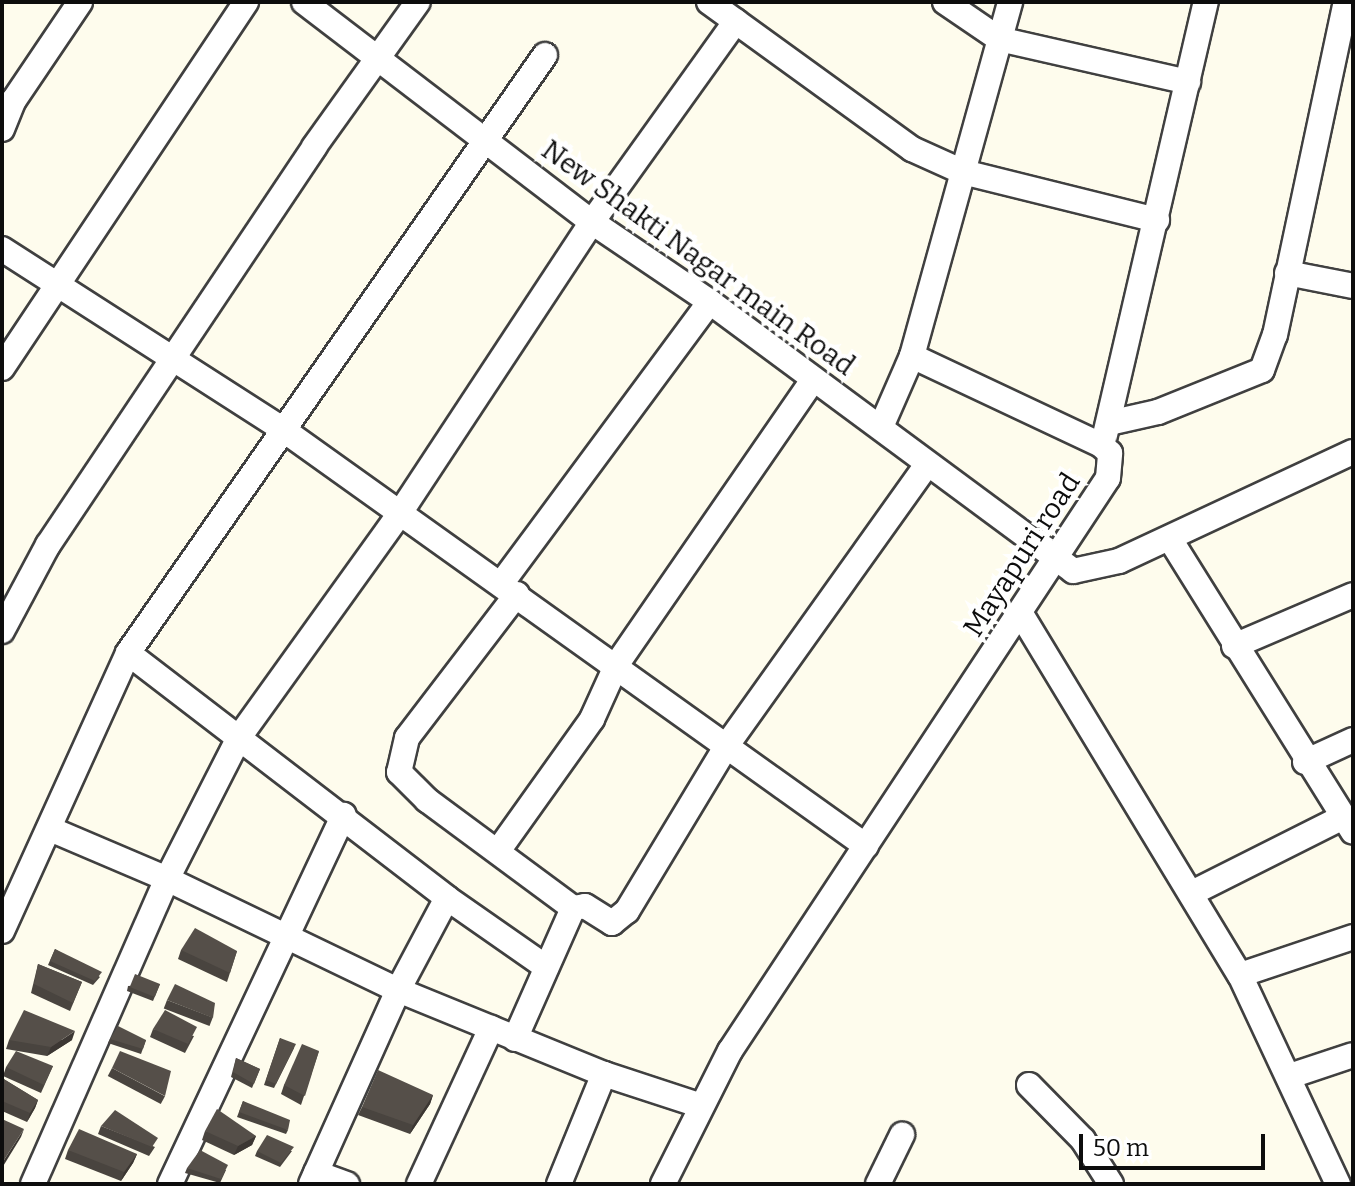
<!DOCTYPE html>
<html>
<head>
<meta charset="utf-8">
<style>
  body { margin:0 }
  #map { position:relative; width:1355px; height:1186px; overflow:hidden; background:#fefced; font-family:Bitter,serif }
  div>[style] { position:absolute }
  .roads { filter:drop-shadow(2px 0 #404040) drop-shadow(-2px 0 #404040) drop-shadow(0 2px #404040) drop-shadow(0 -2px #404040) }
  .street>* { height:24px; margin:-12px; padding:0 12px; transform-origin:12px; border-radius:12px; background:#fff }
  .wall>* { inset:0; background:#49443f; transform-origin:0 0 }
  .shaded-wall>* { inset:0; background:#3c3733 }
  .building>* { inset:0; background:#554f49; transform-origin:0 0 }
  span { translate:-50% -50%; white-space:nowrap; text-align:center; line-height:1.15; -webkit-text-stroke:8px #fff; paint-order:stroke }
  .street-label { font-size:28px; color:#0d0d0d }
  .frame { position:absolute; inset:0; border:4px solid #0d0d0d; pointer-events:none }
  .scale { position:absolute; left:1079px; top:1134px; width:186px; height:36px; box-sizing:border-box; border:4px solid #0d0d0d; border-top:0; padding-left:10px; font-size:24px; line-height:28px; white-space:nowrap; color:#0d0d0d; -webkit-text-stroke:6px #fff; paint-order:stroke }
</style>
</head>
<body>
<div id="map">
  <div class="roads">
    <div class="street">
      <div style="left:304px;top:2px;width:362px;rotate:37.4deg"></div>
      <div style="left:592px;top:222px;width:143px;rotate:34.1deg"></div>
      <div style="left:710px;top:302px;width:452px;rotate:36.5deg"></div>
      <div style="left:1073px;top:571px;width:47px;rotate:-12.3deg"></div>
      <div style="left:1119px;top:561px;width:258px;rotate:-25deg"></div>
      <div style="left:709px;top:2px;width:251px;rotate:35.9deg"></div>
      <div style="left:912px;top:149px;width:56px;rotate:24.3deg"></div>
      <div style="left:963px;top:172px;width:200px;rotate:13.9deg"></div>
      <div style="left:945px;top:2px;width:65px;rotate:34.4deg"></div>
      <div style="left:999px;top:39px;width:194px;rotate:12.8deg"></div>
      <div style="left:2px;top:129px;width:31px;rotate:-68deg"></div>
      <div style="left:14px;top:100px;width:118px;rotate:-56deg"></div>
      <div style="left:2px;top:249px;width:336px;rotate:32.7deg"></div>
      <div style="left:285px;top:431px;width:714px;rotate:35.54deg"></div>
      <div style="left:1287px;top:273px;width:67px;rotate:11.1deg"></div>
      <div style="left:2px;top:368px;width:440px;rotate:-56.3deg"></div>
      <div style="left:1109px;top:423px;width:50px;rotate:-12.7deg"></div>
      <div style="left:1158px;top:412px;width:112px;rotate:-22deg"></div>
      <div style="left:1262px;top:370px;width:37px;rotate:-70deg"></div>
      <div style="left:1275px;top:335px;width:340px;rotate:-78deg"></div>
      <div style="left:881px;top:427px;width:77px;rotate:-66.4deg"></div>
      <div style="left:1105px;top:435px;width:445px;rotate:-76.9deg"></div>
      <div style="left:1170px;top:539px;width:345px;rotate:58deg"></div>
      <div style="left:501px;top:584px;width:351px;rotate:-53.5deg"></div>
      <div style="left:517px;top:594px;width:181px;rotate:127.4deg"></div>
      <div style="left:407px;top:738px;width:35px;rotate:103deg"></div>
      <div style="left:399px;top:772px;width:40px;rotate:45deg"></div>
      <div style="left:427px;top:800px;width:182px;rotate:36.5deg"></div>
      <div style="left:1021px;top:614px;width:422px;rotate:58.8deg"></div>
      <div style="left:1240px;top:975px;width:231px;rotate:64.9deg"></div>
      <div style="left:2px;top:631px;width:98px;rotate:-61.9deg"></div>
      <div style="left:48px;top:545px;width:479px;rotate:-56.2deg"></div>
      <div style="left:314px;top:147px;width:178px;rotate:-54.4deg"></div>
      <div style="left:1234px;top:646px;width:129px;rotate:-23.2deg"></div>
      <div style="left:128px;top:653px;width:402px;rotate:37.5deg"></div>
      <div style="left:447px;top:898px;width:121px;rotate:34.9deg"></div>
      <div style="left:1305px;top:762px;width:53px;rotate:-24.6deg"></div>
      <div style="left:50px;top:829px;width:127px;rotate:23.1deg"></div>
      <div style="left:167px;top:879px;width:256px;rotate:25.7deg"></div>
      <div style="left:398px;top:990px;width:222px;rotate:22.2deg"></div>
      <div style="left:604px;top:1074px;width:100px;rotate:18.1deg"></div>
      <div style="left:498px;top:851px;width:162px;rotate:-54.5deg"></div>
      <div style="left:592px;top:719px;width:60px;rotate:-65.6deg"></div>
      <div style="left:617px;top:664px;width:345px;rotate:-55.4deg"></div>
      <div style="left:1192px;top:893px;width:167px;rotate:-26.7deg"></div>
      <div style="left:2px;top:931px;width:305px;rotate:-65.6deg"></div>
      <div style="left:128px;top:653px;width:729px;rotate:-55.11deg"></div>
      <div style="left:1240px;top:975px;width:119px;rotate:-18.6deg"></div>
      <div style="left:515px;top:1039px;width:143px;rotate:-66.1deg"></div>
      <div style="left:573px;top:908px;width:12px;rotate:-9deg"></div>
      <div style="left:585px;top:906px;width:32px;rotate:32deg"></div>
      <div style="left:612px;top:923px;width:19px;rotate:-39deg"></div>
      <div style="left:627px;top:911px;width:194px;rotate:-58.9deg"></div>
      <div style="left:727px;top:745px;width:343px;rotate:-54.5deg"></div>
      <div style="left:1290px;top:1076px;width:66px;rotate:-18.4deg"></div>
      <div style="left:1029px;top:1085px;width:77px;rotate:45.5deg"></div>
      <div style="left:1083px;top:1140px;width:52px;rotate:57.5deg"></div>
      <div style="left:316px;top:1173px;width:33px;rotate:20deg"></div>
      <div style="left:33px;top:1184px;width:333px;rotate:-66.3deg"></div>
      <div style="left:167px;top:879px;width:161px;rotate:-63deg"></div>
      <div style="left:240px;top:736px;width:274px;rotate:-54.3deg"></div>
      <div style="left:400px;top:513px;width:349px;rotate:-56.6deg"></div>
      <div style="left:592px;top:222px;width:247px;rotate:-54.4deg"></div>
      <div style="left:170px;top:1184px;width:408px;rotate:-64.8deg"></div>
      <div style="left:311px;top:1184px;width:213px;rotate:-65.8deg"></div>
      <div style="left:398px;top:990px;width:104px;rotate:-62deg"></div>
      <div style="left:419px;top:1184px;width:172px;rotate:-65.2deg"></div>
      <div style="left:559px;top:1184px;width:119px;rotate:-67.8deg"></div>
      <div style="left:663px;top:1184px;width:149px;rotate:-63.3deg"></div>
      <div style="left:730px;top:1051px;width:686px;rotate:-56.59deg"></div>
      <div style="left:1108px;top:478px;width:25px;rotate:-85deg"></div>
      <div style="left:1110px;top:453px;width:12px;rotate:-138deg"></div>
      <div style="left:1101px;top:445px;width:209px;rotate:-154.8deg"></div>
      <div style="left:912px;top:356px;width:367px;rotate:-74.5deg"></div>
      <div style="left:878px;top:1184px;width:55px;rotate:-63.9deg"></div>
    </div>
  </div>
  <div class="wall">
    <div style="clip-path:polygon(55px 949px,100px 977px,93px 985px,48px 965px)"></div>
    <div style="clip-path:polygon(181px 950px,237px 951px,227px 982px,178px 959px)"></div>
    <div style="clip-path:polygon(38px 964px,82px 982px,70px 1011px,31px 993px)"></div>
    <div style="clip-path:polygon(160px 984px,153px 1001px,127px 991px,128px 986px)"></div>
    <div style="left:167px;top:1000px;width:49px;height:9px;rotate:21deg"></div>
    <div style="clip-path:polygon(153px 1029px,194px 1036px,185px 1053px,150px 1037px)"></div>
    <div style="clip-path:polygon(280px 1038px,294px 1048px,274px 1088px,264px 1085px)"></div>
    <div style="clip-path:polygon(110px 1039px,146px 1040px,141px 1054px,108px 1043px)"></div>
    <div style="clip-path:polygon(9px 1040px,72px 1040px,47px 1056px,6px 1049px)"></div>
    <div style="clip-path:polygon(319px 1051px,301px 1105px,281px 1094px,284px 1085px)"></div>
    <div style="clip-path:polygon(236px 1058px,260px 1069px,252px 1088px,231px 1077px)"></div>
    <div style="clip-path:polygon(53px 1066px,41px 1093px,3px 1076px,6px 1067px)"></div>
    <div style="left:112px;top:1068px;width:60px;height:9px;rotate:28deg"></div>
    <div style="clip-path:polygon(2px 1078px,38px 1100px,35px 1108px,27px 1122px,2px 1111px)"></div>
    <div style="clip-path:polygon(433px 1095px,430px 1104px,410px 1134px,358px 1115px,362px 1107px)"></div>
    <div style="clip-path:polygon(243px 1101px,288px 1130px,286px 1134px,237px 1117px)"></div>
    <div style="clip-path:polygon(101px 1126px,155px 1147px,149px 1156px,98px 1134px)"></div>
    <div style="clip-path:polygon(205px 1131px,256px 1136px,252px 1145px,234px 1155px,202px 1140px)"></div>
    <div style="clip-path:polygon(68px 1150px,137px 1154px,133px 1163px,121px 1181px,65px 1159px)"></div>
    <div style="clip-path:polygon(257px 1151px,292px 1151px,280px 1167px,255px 1156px)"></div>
    <div style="clip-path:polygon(187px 1168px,226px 1170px,220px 1183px,185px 1173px)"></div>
  </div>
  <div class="shaded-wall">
    <div style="clip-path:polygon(75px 1031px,72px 1040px,47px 1056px,51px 1047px)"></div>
    <div style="clip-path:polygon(433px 1095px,430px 1104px,410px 1134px,413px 1125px)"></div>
    <div style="clip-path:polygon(38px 1100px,35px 1108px,27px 1122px,30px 1113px)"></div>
    <div style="clip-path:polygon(24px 1129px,21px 1137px,2px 1168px,4px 1160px)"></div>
    <div style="clip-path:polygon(256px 1136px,252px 1145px,234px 1155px,238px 1146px)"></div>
    <div style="clip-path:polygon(137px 1154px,133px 1163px,121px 1181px,124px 1172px)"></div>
  </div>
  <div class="building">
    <div style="clip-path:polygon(195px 928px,237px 951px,230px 973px,181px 950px)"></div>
    <div style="clip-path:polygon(55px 949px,102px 972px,95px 981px,50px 961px)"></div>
    <div style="clip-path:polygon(38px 964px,82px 982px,73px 1003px,34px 984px)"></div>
    <div style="left:135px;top:974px;width:27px;height:14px;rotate:22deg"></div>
    <div style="clip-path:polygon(175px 984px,215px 1003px,213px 1018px,167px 1000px)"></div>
    <div style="clip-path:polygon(24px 1010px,75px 1031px,51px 1047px,9px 1040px)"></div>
    <div style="clip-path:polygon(165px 1010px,197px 1027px,188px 1044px,153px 1029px)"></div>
    <div style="clip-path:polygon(118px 1026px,146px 1040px,143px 1049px,110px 1039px)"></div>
    <div style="clip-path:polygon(280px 1038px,296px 1044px,276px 1084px,266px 1080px)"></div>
    <div style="clip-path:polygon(302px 1044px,319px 1051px,305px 1096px,284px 1085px)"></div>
    <div style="clip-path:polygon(16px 1051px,53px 1066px,44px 1085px,6px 1067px)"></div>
    <div style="clip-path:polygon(120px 1051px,171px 1071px,165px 1096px,112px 1068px)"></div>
    <div style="clip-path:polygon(236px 1058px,260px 1069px,254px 1084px,233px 1072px)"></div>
    <div style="clip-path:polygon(378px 1070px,433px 1095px,413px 1125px,362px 1107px)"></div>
    <div style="clip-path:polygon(2px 1078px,38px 1100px,30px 1113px,2px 1101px)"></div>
    <div style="clip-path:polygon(243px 1101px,290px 1120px,288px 1130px,239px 1112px)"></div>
    <div style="clip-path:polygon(217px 1109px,256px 1136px,238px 1146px,205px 1131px)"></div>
    <div style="clip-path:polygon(115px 1110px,158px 1138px,152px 1147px,101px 1126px)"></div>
    <div style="clip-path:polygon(2px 1119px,24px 1129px,4px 1160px,2px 1159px)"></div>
    <div style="clip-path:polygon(79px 1129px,137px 1154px,124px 1172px,68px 1150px)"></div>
    <div style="clip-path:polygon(267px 1135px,294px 1147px,281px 1163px,257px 1151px)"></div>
    <div style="clip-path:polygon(200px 1150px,228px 1165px,221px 1179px,187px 1168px)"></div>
  </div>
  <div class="street-label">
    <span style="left:698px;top:258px;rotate:36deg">New Shakti Nagar main Road</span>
    <span style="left:1022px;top:555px;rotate:-57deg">Mayapuri road</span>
  </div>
  <div class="frame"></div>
  <div class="scale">50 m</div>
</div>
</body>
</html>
